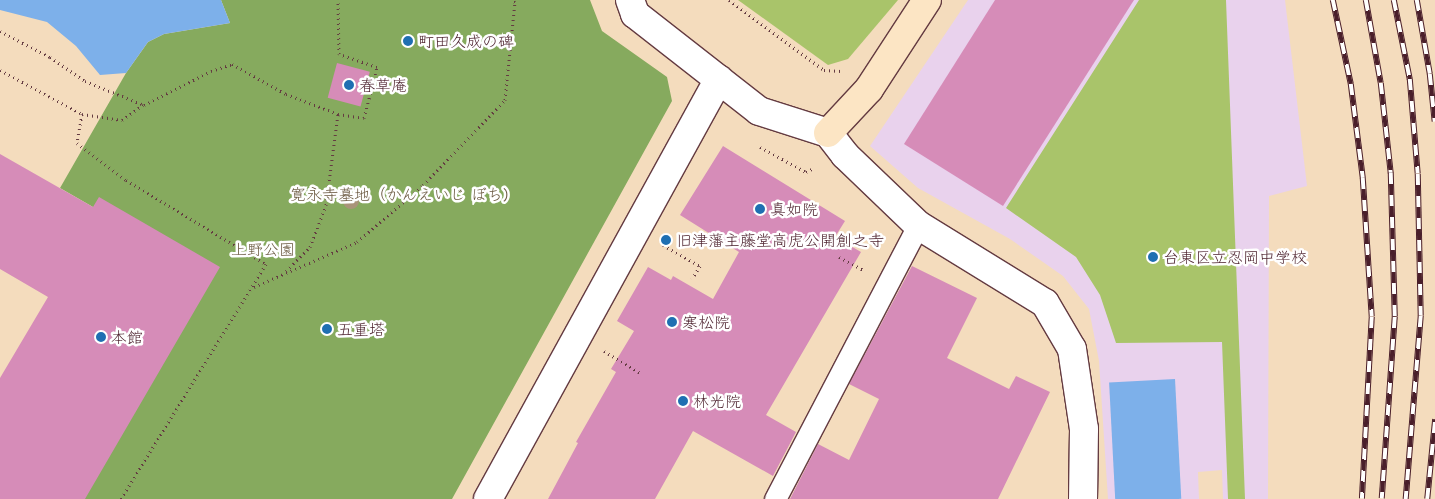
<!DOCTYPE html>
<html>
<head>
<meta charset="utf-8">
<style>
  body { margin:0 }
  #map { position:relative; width:1435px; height:499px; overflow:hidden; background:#f4dcbd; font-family:Mali,"Klee One",sans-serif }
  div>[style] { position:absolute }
  .built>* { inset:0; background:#e9d2ed }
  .green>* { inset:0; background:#a9c46a }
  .forest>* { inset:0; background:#86aa5e }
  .water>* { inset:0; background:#7db0ea; transform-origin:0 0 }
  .building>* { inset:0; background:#d68cb8; transform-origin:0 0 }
  .path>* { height:3px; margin-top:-1.5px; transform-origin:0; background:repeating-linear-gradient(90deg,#643b41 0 1px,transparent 0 5px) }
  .roads { filter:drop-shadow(1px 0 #643b41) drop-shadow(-1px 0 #643b41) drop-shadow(0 1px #643b41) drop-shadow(0 -1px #643b41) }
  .lane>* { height:21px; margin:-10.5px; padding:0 10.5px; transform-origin:10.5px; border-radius:10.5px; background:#fff }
  .street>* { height:28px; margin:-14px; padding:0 14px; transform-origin:14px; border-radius:14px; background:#fff }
  .secondary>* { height:28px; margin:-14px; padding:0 14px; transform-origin:14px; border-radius:14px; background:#fce5c4 }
  .rail>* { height:5.5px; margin-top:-2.75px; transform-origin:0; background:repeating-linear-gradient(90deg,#fff 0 11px,#4a1f2b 0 22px); box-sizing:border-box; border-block:1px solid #4a1f2b }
  .trees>* { width:16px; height:16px; margin:-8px; border-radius:50%; background:#a99479 }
  .dots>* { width:14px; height:14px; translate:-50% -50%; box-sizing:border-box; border:2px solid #fff; border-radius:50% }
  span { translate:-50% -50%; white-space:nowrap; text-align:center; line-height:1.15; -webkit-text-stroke:5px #fff; paint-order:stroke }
  .poi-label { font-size:16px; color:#4a1f2b }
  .left { translate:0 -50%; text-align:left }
  .park-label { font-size:16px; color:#6b5941 }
</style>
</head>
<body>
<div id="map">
  <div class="built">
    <div style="clip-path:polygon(968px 0,1285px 0,1307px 186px,1269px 196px,1268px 499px,1223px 499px,1222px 470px,1198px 472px,1199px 499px,1108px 499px,1099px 361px,1089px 309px,1063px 276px,1010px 239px,918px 188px,870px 146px)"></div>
  </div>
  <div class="green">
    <div style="clip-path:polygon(738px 0,898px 0,848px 59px,828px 65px)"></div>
    <div style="clip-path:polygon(1139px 0,1226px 0,1245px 499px,1228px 499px,1222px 342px,1116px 343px,1100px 295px,1076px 257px,1006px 208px)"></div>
  </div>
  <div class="forest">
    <div style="clip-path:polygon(221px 0,590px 0,602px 31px,667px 77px,672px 101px,452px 499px,85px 499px,93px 207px,60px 188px,126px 73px,148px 42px,164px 34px,230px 23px)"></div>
  </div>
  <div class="water">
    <div style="clip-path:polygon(0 0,221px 0,230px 23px,164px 34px,148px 42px,126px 73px,100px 75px,76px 46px,47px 22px,0 10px)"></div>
    <div style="left:1175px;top:379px;width:120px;height:66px;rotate:87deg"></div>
  </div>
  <div class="building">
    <div style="clip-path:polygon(995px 0,1134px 0,1003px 206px,904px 144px)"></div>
    <div style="left:337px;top:63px;width:34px;height:36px;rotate:15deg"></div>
    <div style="clip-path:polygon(723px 146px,845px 221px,835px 237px,861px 252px,766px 415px,796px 432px,773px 476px,693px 431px,655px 499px,548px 499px,578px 443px,576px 442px,616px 372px,611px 369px,634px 331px,617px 321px,648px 267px,671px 280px,673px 276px,713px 299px,739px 252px,680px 215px)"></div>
    <div style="clip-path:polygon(0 154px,93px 207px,99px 197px,220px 267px,85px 499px,0 499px,0 378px,48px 297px,0 269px)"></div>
    <div style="clip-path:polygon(912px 266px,977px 298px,947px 358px,1009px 389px,1016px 376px,1050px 392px,998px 499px,790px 499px,818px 444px,849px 460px,879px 399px,849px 384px)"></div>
  </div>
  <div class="path">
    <div style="left:729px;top:0;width:118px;rotate:36.4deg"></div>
    <div style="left:824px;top:70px;width:17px;rotate:3deg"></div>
    <div style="left:0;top:31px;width:56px;rotate:27.5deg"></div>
    <div style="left:50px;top:57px;width:42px;rotate:34.4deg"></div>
    <div style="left:85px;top:81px;width:64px;rotate:22.1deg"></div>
    <div style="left:144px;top:105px;width:75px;rotate:-26.9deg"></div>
    <div style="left:211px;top:71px;width:22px;rotate:-18deg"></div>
    <div style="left:232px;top:64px;width:62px;rotate:29.1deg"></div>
    <div style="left:286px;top:94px;width:56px;rotate:21deg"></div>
    <div style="left:0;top:70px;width:93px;rotate:28.2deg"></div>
    <div style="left:82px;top:114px;width:29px;rotate:100deg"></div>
    <div style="left:77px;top:143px;width:61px;rotate:37.1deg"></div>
    <div style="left:126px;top:180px;width:163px;rotate:31deg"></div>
    <div style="left:266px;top:264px;width:276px;rotate:121.7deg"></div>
    <div style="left:82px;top:114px;width:40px;rotate:8.5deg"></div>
    <div style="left:122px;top:120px;width:26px;rotate:-36deg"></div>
    <div style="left:760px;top:147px;width:52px;rotate:28.5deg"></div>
    <div style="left:806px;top:172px;width:9px;rotate:-27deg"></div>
    <div style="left:663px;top:245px;width:43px;rotate:29.6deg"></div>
    <div style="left:700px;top:266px;width:15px;rotate:122deg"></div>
    <div style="left:839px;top:257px;width:27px;rotate:28deg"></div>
    <div style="left:286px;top:271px;width:34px;rotate:-45deg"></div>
    <div style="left:310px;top:247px;width:45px;rotate:-69.1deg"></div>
    <div style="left:326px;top:205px;width:92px;rotate:-82.5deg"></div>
    <div style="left:338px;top:114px;width:26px;rotate:9deg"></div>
    <div style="left:364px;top:118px;width:53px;rotate:-75.7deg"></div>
    <div style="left:377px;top:67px;width:40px;rotate:-161.1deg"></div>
    <div style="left:339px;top:54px;width:54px;rotate:-91.1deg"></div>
    <div style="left:254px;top:287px;width:112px;rotate:-23.6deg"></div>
    <div style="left:357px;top:242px;width:87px;rotate:-40.8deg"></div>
    <div style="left:423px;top:185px;width:118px;rotate:-46deg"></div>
    <div style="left:505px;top:100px;width:99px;rotate:-84.2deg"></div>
    <div style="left:515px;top:2px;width:4px;rotate:-146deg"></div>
    <div style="left:604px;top:351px;width:44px;rotate:31.2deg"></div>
  </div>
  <div class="roads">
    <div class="lane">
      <div style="left:775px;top:499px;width:309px;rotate:-62.4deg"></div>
    </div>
    <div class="street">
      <div style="left:630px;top:0;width:15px;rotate:70deg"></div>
      <div style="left:635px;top:14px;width:157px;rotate:38deg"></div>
      <div style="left:759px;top:111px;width:72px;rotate:17.7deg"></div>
      <div style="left:828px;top:133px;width:28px;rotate:52deg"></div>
      <div style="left:845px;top:155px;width:101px;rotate:43.8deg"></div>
      <div style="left:918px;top:225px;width:149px;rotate:31.6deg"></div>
      <div style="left:1045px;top:303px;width:53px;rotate:59.6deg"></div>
      <div style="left:1072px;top:349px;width:81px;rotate:81.5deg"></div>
      <div style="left:1084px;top:429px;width:70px;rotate:90.8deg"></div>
      <div style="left:488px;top:499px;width:479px;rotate:-61.2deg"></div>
    </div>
    <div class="secondary">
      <div style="left:828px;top:133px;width:60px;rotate:-47deg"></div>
      <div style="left:869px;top:89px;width:106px;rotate:-56.9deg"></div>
    </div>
  </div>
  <div class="rail">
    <div style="left:1333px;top:0;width:86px;rotate:77.9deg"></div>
    <div style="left:1351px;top:84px;width:95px;rotate:82.7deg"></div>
    <div style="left:1363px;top:178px;width:139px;rotate:86.3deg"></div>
    <div style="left:1372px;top:317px;width:182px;rotate:93.1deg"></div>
    <div style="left:1366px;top:0;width:84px;rotate:79.8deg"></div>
    <div style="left:1381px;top:83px;width:91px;rotate:83.7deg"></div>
    <div style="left:1391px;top:173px;width:144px;rotate:88.4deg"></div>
    <div style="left:1395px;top:317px;width:182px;rotate:94.1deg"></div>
    <div style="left:1394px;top:0;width:81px;rotate:78.6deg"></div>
    <div style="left:1410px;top:79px;width:95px;rotate:85.2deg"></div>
    <div style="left:1418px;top:174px;width:142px;rotate:88.8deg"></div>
    <div style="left:1421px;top:316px;width:184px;rotate:94.7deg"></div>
    <div style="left:1417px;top:0;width:75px;rotate:80deg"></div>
    <div style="left:1430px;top:74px;width:48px;rotate:84.1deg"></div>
    <div style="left:1427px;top:499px;width:80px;rotate:-84.3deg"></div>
  </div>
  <div class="trees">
    <div style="left:351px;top:201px"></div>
  </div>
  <div class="dots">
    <div style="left:408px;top:41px;background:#1f6fb2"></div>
    <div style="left:349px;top:85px;background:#1f6fb2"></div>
    <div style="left:760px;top:209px;background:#1f6fb2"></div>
    <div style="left:666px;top:240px;background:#1f6fb2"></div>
    <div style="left:1153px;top:257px;background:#1f6fb2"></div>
    <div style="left:672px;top:322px;background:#1f6fb2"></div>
    <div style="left:327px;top:329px;background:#1f6fb2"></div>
    <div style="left:101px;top:337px;background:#1f6fb2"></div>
    <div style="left:683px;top:401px;background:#1f6fb2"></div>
  </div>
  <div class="poi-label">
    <span class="left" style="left:418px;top:41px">町田久成の碑</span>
    <span class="left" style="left:359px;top:85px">春草庵</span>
    <span class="left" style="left:770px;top:209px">真如院</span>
    <span class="left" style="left:676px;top:240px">旧津藩主藤堂高虎公開創之寺</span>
    <span class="left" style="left:1163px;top:257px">台東区立忍岡中学校</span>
    <span class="left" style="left:682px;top:322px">寒松院</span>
    <span class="left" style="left:337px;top:329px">五重塔</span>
    <span class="left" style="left:111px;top:337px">本館</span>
    <span class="left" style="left:693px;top:401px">林光院</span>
  </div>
  <div class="park-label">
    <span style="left:399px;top:194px">寛永寺墓地（かんえいじ ぼち)</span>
    <span style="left:263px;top:249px">上野公園</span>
  </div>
</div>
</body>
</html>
